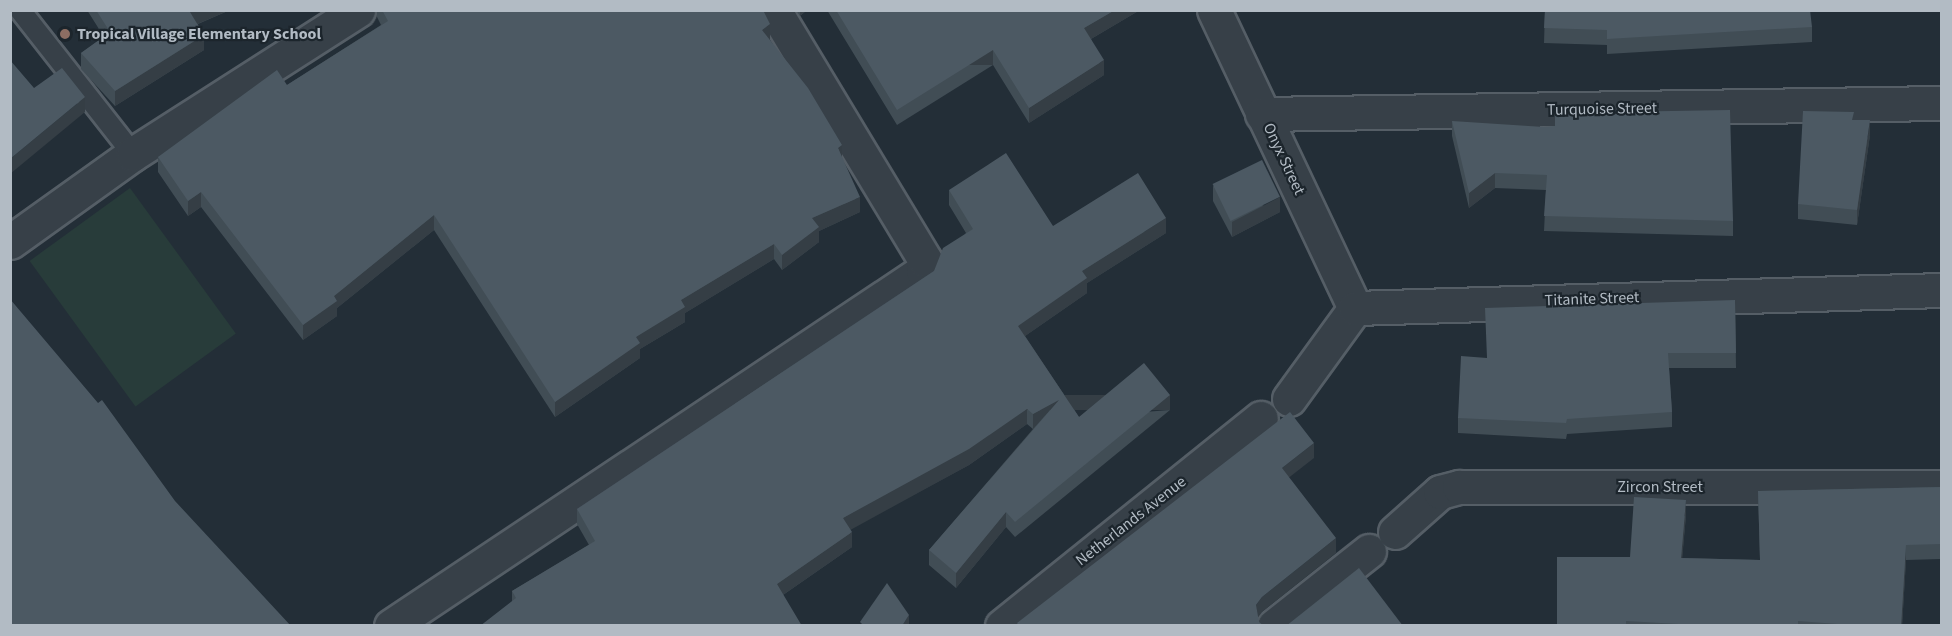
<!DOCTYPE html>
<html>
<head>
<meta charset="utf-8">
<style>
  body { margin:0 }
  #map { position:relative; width:1952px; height:636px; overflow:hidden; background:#232e37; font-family:"Source Sans 3",sans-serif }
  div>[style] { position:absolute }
  .green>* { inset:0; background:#283c3a; transform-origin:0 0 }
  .roads { filter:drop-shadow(2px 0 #555e66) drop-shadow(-2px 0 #555e66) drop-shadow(0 2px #555e66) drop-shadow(0 -2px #555e66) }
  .service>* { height:20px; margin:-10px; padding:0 10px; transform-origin:10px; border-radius:10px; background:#374048 }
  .minor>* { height:33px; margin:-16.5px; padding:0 16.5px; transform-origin:16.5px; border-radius:16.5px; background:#374048 }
  .wall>* { inset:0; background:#414d55 }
  .shaded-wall>* { inset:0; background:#353e45; transform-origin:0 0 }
  .building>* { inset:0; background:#4c5963; transform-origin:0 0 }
  .dots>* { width:16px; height:16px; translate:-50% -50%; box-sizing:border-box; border:3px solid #1c252c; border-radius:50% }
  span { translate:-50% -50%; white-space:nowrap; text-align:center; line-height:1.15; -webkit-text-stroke:4.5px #1c252c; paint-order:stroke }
  .poi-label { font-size:16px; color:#b2bbc4; font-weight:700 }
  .left { translate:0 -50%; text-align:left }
  .street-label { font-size:16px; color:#b2bbc4 }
  .frame { position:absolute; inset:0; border:12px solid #b2bbc4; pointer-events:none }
</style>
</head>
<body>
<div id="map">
  <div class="green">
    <div style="left:130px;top:188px;width:180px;height:124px;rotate:54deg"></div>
  </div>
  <div class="roads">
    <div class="service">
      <div style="left:20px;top:10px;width:183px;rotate:51.9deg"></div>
    </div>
    <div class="minor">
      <div style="left:1214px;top:10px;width:330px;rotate:64.7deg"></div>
      <div style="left:1262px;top:114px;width:680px;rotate:-0.93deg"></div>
      <div style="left:10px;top:242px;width:151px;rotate:-35.6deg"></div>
      <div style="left:133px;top:154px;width:267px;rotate:-32.6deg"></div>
      <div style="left:1289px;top:399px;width:112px;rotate:-54deg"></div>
      <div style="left:1355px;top:308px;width:587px;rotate:-1.76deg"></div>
      <div style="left:1395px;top:532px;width:60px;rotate:-41.6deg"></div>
      <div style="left:1440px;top:492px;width:20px;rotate:-15deg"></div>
      <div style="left:1459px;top:487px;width:483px"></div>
      <div style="left:391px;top:626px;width:640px;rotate:-33.71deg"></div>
      <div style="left:923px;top:271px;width:11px;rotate:-80deg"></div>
      <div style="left:925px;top:260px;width:292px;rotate:-121.1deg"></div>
      <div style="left:1002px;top:626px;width:332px;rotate:-38.8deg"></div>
      <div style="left:1274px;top:626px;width:121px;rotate:-38.3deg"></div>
    </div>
  </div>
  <div class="wall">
    <div style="clip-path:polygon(87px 10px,230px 10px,198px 24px,204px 50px,115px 106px,81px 69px,81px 53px,104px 37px)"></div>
    <div style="clip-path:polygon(377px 10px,763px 10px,769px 40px,842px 158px,860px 212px,819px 231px,819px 242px,782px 270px,774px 259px,685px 313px,685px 322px,640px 349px,640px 358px,555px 417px,434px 230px,337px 308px,337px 316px,303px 340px,201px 207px,188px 216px,158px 172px,158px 157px,287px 85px,381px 25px,377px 17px)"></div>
    <div style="clip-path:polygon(796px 10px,807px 10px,800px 16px)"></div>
    <div style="clip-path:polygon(827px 10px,1140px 10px,1091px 39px,1104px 75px,1029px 123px,993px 65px,897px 125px)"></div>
    <div style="clip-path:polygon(1545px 10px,1812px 27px,1812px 42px,1607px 54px,1607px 45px,1544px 43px)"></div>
    <div style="clip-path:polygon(1452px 121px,1733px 221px,1733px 236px,1544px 231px,1546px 190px,1495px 188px,1469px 208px,1452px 136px)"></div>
    <div style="clip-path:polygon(1870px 135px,1857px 225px,1798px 219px,1798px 204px)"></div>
    <div style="clip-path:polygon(1213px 186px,1280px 212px,1232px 237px,1213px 201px)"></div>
    <div style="clip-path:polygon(949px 190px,1053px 226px,1166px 233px,1087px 283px,1087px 293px,1025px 336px,1079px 417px,1170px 410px,1015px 537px,1006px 527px,956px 588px,929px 565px,929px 550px,1033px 429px,1027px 424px,969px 465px,850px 529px,852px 547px,783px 595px,512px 601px,512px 591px,589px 545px,577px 524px,577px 509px,934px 271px,966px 233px,949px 205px)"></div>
    <div style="clip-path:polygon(1735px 300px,1736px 368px,1669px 368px,1672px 412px,1672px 427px,1567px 434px,1566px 439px,1458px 433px,1458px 418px)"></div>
    <div style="clip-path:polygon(1941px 487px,1941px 559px,1906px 560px,1902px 626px,1557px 626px,1630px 557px,1686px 515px,1682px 558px,1760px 560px,1758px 491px)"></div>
  </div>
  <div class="shaded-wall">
    <div style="clip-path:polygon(194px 10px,230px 10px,190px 27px,190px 12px)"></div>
    <div style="clip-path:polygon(800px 10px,807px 10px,800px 16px)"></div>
    <div style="clip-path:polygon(1115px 10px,1140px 10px,1084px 43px,1084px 28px)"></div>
    <div style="clip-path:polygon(770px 24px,770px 39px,762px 45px,762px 30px)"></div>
    <div style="clip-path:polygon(204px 35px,204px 50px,115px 106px,115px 91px)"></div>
    <div style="left:993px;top:50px;width:15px;height:113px;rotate:90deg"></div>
    <div style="clip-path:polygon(1104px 60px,1104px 75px,1029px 123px,1029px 108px)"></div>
    <div style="clip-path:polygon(85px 97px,85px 112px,10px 174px,10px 159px)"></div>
    <div style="clip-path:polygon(1870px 120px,1870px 135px,1857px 225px,1857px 210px)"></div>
    <div style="clip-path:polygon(842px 145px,842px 160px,838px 148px)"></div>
    <div style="clip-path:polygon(1495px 173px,1495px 188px,1469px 208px,1469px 193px)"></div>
    <div style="clip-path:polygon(201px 192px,201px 207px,188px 216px,188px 201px)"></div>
    <div style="clip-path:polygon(860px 197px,860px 212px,819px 231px,819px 242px,782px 270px,782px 255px,812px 218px)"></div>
    <div style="clip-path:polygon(1280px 197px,1280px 212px,1232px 237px,1232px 222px)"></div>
    <div style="clip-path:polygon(434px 215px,434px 230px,337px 308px,337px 316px,303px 340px,303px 325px,334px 296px)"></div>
    <div style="clip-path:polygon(1166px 218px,1166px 233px,1087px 283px,1087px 293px,1018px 341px,1018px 326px,1082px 271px)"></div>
    <div style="clip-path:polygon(774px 244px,774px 259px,685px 313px,685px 322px,640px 349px,640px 358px,555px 417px,555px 402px,636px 337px,681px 300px)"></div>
    <div style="left:1170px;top:395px;width:15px;height:200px;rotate:90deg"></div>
    <div style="clip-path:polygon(1059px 400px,1033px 429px,1033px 414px)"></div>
    <div style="clip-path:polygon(1027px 409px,1027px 424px,969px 465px,843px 534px,843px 518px)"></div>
    <div style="clip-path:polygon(1314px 443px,1314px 458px,1282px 483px,1282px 468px)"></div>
    <div style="clip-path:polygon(1686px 500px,1686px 515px,1681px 573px,1681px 558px)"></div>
    <div style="clip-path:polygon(1006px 512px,1006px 527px,956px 588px,956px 573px)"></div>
    <div style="clip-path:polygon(852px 532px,852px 547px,777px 599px,777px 584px)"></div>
    <div style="clip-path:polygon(1336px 538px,1336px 553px,1262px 612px,1256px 620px,1256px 605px,1262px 597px)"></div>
    <div style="clip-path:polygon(1906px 545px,1906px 560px,1902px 626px,1901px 626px)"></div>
    <div style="clip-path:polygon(909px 615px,909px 626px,902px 626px)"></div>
  </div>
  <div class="building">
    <div style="clip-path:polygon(96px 10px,194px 10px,190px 12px,204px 35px,115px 91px,81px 53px,110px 32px)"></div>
    <div style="clip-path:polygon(382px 10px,763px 10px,770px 24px,762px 30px,808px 88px,842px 145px,838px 148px,860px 197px,812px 218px,819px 227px,782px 255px,774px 244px,681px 300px,685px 307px,636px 337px,640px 343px,555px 402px,434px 215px,334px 296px,337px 301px,303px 325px,201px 192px,188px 201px,158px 157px,277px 70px,287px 85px,388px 21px)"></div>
    <div style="clip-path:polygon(836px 10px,1115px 10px,1084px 28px,1104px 60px,1029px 108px,993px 50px,897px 110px)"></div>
    <div style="clip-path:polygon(1545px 10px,1810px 10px,1812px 27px,1607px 39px,1607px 30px,1544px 28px)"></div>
    <div style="clip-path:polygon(10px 60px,34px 88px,62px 68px,85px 97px,10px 159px)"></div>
    <div style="clip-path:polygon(1730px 110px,1733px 221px,1544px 216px,1547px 175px,1495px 173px,1469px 193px,1452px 121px,1544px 127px,1555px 126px,1555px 113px)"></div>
    <div style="clip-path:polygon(1803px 111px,1854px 112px,1852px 120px,1870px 120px,1857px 210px,1798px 204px)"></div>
    <div style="clip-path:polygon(1006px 153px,1053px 226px,1138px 173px,1166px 218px,1082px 271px,1087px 278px,1018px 326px,1079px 417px,1144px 363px,1170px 395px,1015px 522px,1006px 512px,956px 573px,929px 550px,1059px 400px,1033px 414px,1027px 409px,969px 449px,843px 518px,852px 532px,777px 584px,802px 626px,480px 626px,516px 598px,512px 591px,595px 541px,577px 509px,934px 271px,943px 248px,973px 229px,949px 190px)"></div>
    <div style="left:1262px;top:160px;width:41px;height:55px;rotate:64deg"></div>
    <div style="clip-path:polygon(10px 299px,98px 403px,102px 400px,175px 501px,291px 626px,10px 626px)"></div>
    <div style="clip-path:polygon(1735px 300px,1736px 353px,1668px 353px,1672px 412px,1567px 419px,1566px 423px,1458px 418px,1461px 356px,1487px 358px,1485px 308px)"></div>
    <div style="clip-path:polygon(1290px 412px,1314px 443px,1282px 468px,1336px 538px,1262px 597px,1256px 605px,1259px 622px,1264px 626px,1019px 626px,1017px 623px)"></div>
    <div style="clip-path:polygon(1941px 487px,1941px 544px,1906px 545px,1901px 626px,1863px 626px,1798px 621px,1798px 626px,1713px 626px,1626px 621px,1626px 626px,1557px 626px,1557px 557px,1630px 557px,1634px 497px,1686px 500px,1681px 558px,1760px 560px,1758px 491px)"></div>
    <div style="clip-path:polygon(1359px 568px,1403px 626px,1286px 626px)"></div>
    <div style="clip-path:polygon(887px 583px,909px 615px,902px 626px,864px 626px,860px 622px)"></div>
  </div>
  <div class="dots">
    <div style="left:65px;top:34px;background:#8d6e63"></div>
  </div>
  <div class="poi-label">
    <span class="left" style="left:77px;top:34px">Tropical Village Elementary School</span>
  </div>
  <div class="street-label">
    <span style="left:1602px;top:109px;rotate:-1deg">Turquoise Street</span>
    <span style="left:1284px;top:159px;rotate:65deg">Onyx Street</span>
    <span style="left:1592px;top:299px;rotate:-2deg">Titanite Street</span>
    <span style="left:1660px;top:487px">Zircon Street</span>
    <span style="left:1131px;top:521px;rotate:-38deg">Netherlands Avenue</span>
  </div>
  <div class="frame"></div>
</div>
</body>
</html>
